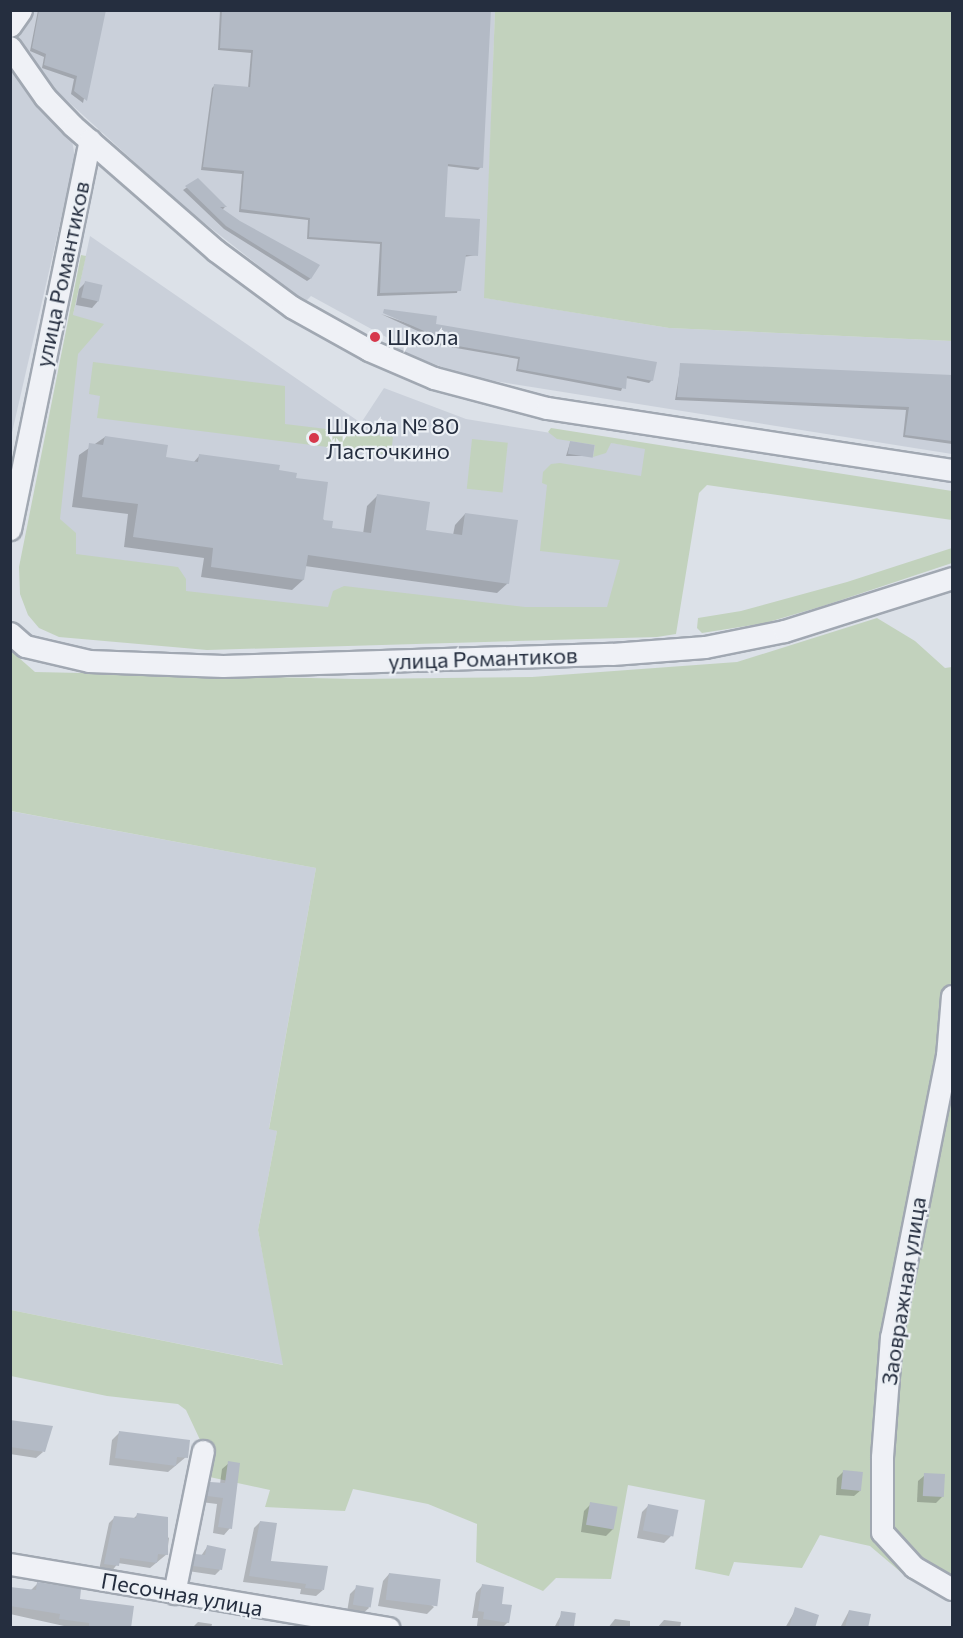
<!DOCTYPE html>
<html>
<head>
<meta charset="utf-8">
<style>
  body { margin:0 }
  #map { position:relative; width:963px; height:1638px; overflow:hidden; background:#dce1e8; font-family:Commissioner,sans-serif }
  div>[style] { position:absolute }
  .built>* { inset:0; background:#cad0da }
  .green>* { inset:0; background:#c2d2bd; transform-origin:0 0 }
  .shadow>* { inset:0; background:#0003 }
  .building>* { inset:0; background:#b3bac5; transform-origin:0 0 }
  .roads { filter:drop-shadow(2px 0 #a1a8b2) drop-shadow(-2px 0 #a1a8b2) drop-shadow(0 2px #a1a8b2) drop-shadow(0 -2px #a1a8b2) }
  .minor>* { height:21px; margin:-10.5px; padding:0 10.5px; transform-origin:10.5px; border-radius:10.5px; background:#eff1f6 }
  .dots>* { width:16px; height:16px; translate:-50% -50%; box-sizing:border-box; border:3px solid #ecf0f5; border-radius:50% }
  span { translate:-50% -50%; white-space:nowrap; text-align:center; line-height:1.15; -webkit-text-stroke:4.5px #ecf0f5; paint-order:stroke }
  .street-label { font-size:22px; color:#252e3f }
  .poi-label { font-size:22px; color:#252e3f }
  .left { translate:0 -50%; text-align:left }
  .frame { position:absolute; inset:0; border:12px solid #252e3f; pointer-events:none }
</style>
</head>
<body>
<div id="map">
  <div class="built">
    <div style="clip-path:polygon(11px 10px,495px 11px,485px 298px,669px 328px,952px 341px,952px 454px,469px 377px,397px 350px,397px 343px,311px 296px,305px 302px,184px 207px,40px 76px,11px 29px)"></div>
    <div style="clip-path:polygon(11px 60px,71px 134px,75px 158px,11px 437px)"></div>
    <div style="clip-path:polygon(90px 236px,361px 423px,384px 388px,466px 419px,692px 456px,667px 631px,31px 608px,73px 315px)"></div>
    <div style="clip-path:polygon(10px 811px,316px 868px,269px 1128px,277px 1131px,258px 1230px,284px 1365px,11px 1310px)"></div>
  </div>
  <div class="green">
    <div style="clip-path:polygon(495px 11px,952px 11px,952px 341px,669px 328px,484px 298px)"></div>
    <div style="clip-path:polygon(81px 255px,86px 256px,73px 315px,104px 324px,78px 354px,60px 519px,76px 533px,76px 554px,178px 567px,186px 579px,186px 591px,328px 607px,333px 591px,344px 586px,525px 607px,607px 607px,620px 560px,540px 551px,547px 485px,542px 483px,543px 472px,551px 464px,560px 463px,641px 476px,645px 449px,611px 443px,606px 453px,593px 457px,595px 445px,557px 439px,548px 432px,551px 428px,952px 491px,952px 520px,707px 485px,699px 493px,676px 634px,657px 637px,207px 650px,59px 637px,39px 628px,28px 615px,20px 594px,19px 567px)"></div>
    <div style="clip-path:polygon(93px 362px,285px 386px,285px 424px,393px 437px,391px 455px,97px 418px,100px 396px,89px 394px)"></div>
    <div style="left:472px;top:439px;width:36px;height:50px;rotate:6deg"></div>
    <div style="clip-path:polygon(952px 548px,952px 563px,823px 606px,765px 623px,702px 633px,697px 628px,698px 618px,741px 611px,847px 582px)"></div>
    <div style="clip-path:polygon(877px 618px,915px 641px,945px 668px,952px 667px,952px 1600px,903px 1574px,870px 1546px,820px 1535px,802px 1568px,734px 1562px,729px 1576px,695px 1569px,705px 1500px,628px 1485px,611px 1579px,556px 1578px,543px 1591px,476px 1562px,477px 1524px,428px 1504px,353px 1489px,345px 1511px,265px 1507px,270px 1490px,205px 1476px,202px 1444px,186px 1410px,178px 1404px,107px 1396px,11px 1376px,11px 1310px,283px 1365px,258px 1230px,277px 1131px,269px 1129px,316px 868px,11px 811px,10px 650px,35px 672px,355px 679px,532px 677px,737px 662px)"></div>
  </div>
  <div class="shadow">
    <div style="clip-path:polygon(38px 10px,104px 10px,83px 103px,71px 94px,74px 79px,42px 68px,44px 57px,30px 51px)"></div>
    <div style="clip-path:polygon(220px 10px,490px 10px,481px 167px,478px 170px,446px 166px,444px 219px,476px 255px,464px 257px,457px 293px,377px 296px,380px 244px,307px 239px,308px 220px,239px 212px,242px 174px,201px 170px,212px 88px,215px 85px,248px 88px,251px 53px,218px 50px)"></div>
    <div style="clip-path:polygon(198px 180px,225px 207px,222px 210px,240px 223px,318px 266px,310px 279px,307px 281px,224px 229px,183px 190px)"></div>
    <div style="clip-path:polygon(86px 282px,98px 301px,92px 308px,76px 305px,79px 289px)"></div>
    <div style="clip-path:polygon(384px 311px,434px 325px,652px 380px,649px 383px,626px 378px,621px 391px,516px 371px,518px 359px,422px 342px,422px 333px,381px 314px,432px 332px)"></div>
    <div style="clip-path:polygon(681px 364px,952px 377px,952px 444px,903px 437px,906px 410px,675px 400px)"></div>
    <div style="clip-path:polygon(105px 437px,164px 459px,193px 463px,200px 455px,277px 472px,295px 479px,330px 529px,363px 534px,367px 506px,377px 496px,424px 531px,453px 535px,455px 525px,465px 514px,508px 583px,497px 593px,305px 566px,303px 580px,292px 590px,201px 577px,204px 558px,124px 547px,128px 514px,72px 507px,79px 455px)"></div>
    <div style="clip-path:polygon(570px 443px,592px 456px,566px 456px)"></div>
    <div style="clip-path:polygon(10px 1421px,43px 1452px,36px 1458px,10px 1454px)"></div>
    <div style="clip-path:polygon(119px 1433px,186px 1457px,168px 1472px,109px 1465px,112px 1440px)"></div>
    <div style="clip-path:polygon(229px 1463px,230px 1528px,224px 1535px,213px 1533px,217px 1504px,201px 1502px,204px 1490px,210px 1483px,220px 1484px,222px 1469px)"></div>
    <div style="clip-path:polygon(844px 1471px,861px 1490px,854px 1496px,836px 1495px,837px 1478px)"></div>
    <div style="clip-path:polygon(925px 1475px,943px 1496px,936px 1503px,917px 1502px,918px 1481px)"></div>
    <div style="clip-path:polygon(591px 1504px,613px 1529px,606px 1536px,581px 1532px,584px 1511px)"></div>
    <div style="clip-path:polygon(649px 1505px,671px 1536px,664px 1543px,637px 1538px,642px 1512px)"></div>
    <div style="clip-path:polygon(138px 1514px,169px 1538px,167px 1554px,150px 1568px,118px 1563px,112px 1571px,99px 1570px,109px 1523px,115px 1517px,133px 1519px)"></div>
    <div style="clip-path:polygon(260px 1522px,269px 1562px,323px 1590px,316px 1596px,300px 1594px,301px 1589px,243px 1582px,254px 1528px)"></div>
    <div style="clip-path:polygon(207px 1547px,220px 1570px,215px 1575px,188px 1571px,190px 1561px,201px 1556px)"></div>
    <div style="clip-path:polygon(389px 1574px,434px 1607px,427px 1614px,378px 1606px,383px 1581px)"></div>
    <div style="clip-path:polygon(38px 1583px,78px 1600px,130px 1628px,73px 1628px,10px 1614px,10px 1588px,31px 1590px)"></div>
    <div style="clip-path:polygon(482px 1586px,500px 1605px,508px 1622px,502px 1628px,477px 1626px,478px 1618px,472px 1618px,476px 1593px)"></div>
    <div style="clip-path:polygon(357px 1587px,369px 1608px,362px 1614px,347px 1612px,350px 1594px)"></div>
    <div style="clip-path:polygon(796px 1609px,814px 1628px,785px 1628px)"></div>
    <div style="clip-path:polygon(849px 1611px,867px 1628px,840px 1628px)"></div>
    <div style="clip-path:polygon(562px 1613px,572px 1628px,554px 1628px)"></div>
    <div style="clip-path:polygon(615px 1619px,630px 1621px,630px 1628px,608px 1628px)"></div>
    <div style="clip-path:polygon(664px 1620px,681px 1622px,680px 1628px,657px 1628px)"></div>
    <div style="clip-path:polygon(198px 1622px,212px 1624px,211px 1628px,192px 1628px)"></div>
  </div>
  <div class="building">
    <div style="clip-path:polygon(39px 10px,106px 10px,87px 101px,74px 91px,77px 76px,44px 65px,46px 54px,32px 48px)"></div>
    <div style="clip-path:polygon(222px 10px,491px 10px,483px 168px,448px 164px,445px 217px,480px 219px,478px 256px,466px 255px,461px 291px,380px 293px,382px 242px,309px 237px,310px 218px,241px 209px,244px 171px,203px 167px,214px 84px,250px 87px,253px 50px,220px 48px)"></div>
    <div style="clip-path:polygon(198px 178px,227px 207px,220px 207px,240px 221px,320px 265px,311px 279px,226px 226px,185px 186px)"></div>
    <div style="left:85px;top:281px;width:18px;height:17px;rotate:13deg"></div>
    <div style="clip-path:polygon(384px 309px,437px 316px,436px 324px,657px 362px,653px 381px,627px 376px,626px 389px,518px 369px,520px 357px,424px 340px,424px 331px,383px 313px)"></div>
    <div style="clip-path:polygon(680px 363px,952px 375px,952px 441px,905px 435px,909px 407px,677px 397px)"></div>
    <div style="clip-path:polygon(105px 436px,168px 445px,166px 457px,198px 462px,199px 454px,280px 465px,279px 470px,297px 473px,296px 478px,328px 482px,323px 520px,333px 521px,332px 528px,371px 533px,377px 494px,430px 502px,426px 530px,462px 535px,465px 513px,518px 520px,509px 584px,308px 555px,304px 580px,211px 567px,213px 548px,133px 537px,138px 504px,82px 497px,89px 443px,103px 445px)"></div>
    <div style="left:570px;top:441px;width:25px;height:13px;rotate:9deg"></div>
    <div style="clip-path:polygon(10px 1420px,53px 1426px,45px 1452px,10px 1447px)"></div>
    <div style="clip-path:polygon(119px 1431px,190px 1440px,188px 1458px,177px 1457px,176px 1466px,115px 1458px)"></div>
    <div style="clip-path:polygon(228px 1461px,240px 1463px,232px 1529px,218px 1527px,223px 1498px,207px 1496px,210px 1482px,225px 1483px)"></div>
    <div style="left:843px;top:1470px;width:20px;height:19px;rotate:6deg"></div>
    <div style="left:924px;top:1473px;width:21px;height:23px;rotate:3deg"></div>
    <div style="left:590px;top:1502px;width:28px;height:23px;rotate:10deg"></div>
    <div style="left:648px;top:1504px;width:31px;height:27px;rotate:11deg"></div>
    <div style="clip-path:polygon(137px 1513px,168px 1517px,168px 1555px,158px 1554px,157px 1563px,120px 1558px,119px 1566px,104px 1564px,114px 1516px,136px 1518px)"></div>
    <div style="clip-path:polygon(260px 1521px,277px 1523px,271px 1561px,328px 1566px,324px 1590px,305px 1588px,306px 1584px,249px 1576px)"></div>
    <div style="clip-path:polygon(207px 1545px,226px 1549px,222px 1570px,193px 1566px,195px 1554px,205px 1555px)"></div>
    <div style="left:389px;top:1573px;width:52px;height:27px;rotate:7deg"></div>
    <div style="clip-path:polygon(37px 1582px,81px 1589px,80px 1599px,134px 1606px,131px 1628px,89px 1628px,89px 1623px,59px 1619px,60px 1614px,10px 1606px,10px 1587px,36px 1590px)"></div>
    <div style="clip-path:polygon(482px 1584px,504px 1587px,502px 1604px,512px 1605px,509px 1623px,483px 1619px,484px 1612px,478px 1611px)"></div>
    <div style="left:356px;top:1585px;width:18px;height:20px;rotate:9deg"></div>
    <div style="clip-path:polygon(795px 1607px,819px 1615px,815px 1628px,789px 1628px)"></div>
    <div style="clip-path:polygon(849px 1610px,871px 1614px,868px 1628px,845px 1628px)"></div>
    <div style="left:561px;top:1611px;width:15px;height:17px;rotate:8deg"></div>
  </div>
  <div class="roads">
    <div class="minor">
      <div style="left:10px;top:26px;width:19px;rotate:-55deg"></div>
      <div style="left:10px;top:47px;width:61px;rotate:55deg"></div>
      <div style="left:45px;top:97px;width:40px;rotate:46deg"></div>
      <div style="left:73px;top:126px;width:189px;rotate:41.1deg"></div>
      <div style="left:215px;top:250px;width:96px;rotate:36.5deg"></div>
      <div style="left:292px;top:307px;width:88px;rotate:29.2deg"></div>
      <div style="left:369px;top:350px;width:71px;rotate:23.3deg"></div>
      <div style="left:434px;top:378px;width:117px;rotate:14.9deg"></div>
      <div style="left:547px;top:408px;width:410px;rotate:8.7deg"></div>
      <div style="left:10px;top:529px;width:397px;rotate:-78.4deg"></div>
      <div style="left:10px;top:633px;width:20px;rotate:41deg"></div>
      <div style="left:25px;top:646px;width:66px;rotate:13.2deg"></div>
      <div style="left:89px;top:661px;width:134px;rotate:2.1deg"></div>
      <div style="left:223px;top:666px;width:389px;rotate:-1.8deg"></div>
      <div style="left:612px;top:654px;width:93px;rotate:-4.3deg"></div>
      <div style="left:705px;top:647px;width:81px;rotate:-11.4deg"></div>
      <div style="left:784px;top:631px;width:176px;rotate:-17.5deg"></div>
      <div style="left:952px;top:996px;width:59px;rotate:94.8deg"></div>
      <div style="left:947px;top:1055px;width:288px;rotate:101.2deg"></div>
      <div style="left:891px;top:1337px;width:120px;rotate:94.3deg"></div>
      <div style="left:882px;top:1457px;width:75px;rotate:90deg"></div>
      <div style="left:882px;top:1532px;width:47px;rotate:47.6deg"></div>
      <div style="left:914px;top:1567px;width:44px;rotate:30.1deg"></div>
      <div style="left:10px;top:1564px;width:384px;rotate:9.6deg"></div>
      <div style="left:174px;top:1593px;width:145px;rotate:-78.5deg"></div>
    </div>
  </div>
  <div class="dots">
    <div style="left:375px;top:337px;background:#d6384c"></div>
    <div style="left:314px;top:438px;background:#d6384c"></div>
  </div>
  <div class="street-label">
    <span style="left:62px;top:274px;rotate:-78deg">улица Романтиков</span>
    <span style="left:483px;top:658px;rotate:-2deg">улица Романтиков</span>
    <span style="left:903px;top:1291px;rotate:-81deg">Заовражная улица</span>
    <span style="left:182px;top:1594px;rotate:10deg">Песочная улица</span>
  </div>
  <div class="poi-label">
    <span class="left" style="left:387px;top:337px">Школа</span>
    <span class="left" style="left:326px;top:438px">Школа № 80<br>Ласточкино</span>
  </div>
  <div class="frame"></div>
</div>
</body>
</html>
